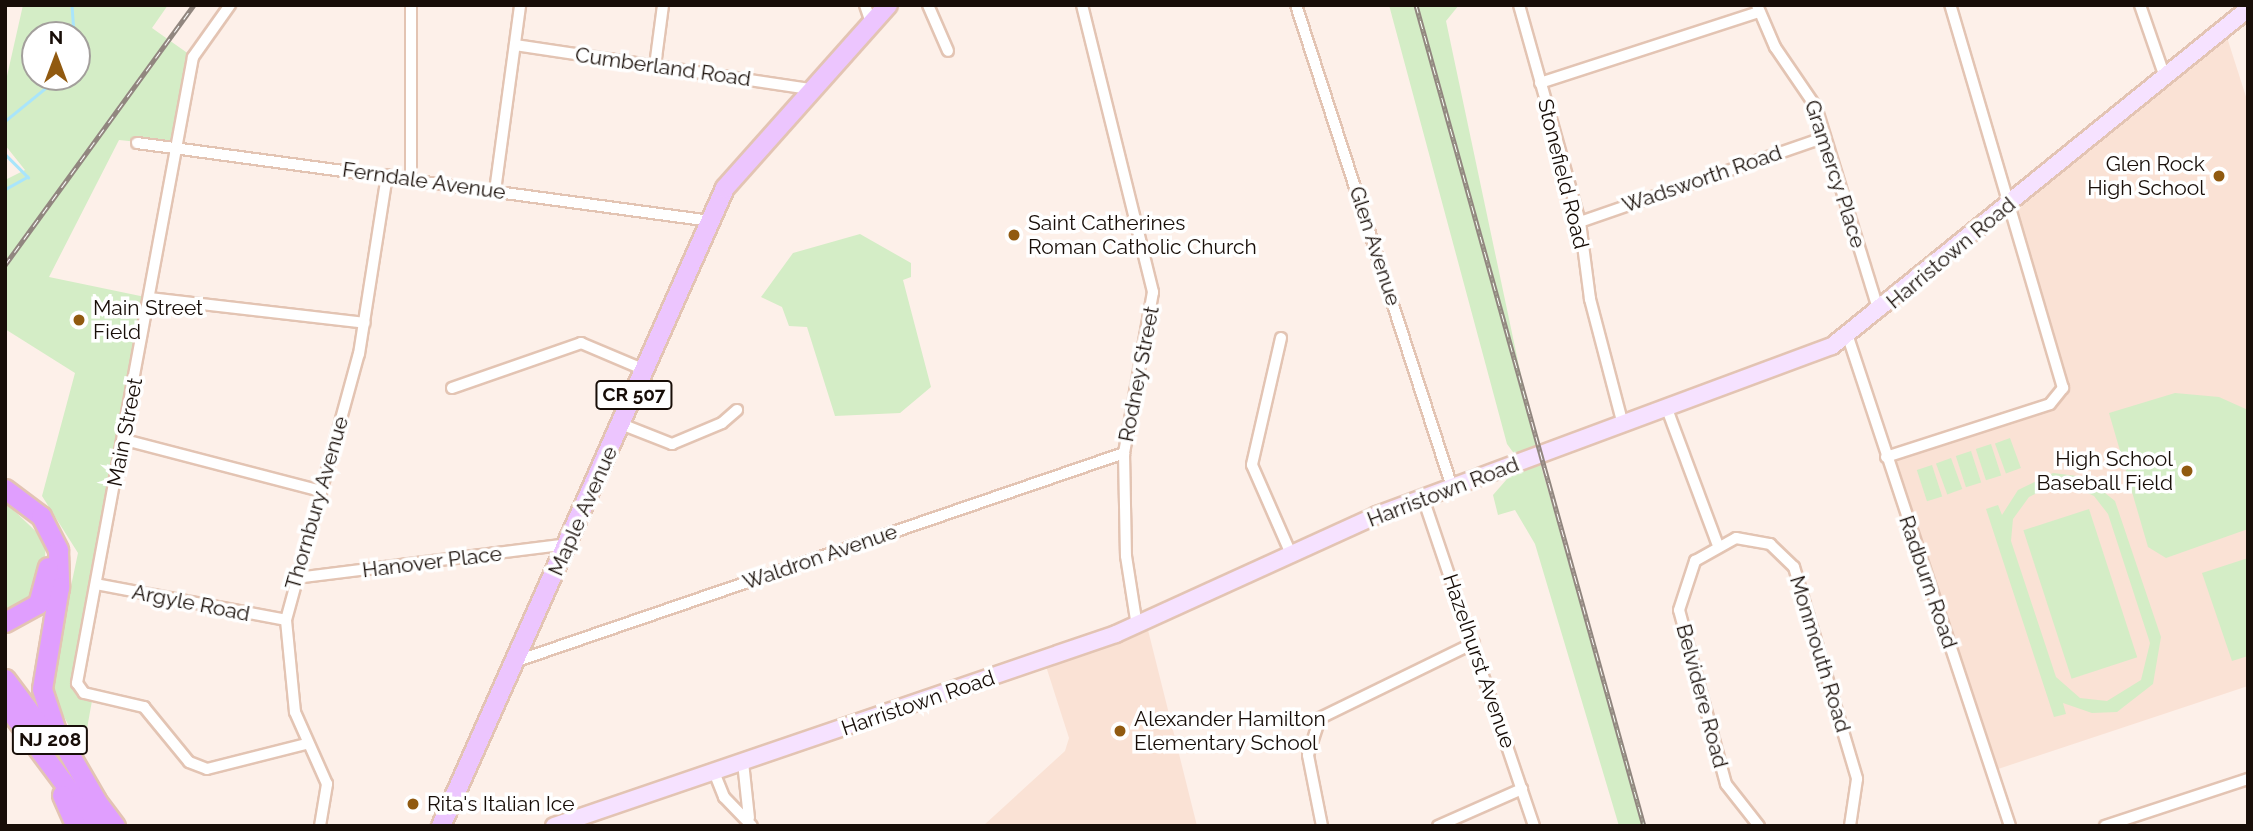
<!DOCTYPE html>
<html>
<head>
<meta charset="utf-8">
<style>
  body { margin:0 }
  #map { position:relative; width:2253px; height:831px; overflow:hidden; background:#fdf0e9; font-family:Raleway,sans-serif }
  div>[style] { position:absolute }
  .built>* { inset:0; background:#fae2d5 }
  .green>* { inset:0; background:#d4edc6; transform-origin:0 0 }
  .stream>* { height:2.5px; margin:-1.25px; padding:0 1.25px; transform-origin:1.25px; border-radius:1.25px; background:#a9e5fb }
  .roads { filter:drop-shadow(2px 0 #e3c4b3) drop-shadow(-2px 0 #e3c4b3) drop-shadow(0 2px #e3c4b3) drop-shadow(0 -2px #e3c4b3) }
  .street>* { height:10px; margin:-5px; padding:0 5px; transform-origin:5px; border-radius:5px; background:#fff }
  .secondary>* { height:16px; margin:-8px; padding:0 8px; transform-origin:8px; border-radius:8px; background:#f6e2ff }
  .primary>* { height:18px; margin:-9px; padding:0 9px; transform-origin:9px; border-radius:9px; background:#ecc5fe }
  .highway>* { height:19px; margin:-9.5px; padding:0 9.5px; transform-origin:9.5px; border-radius:9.5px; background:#e09efe }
  .rail>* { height:5px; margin-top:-2.5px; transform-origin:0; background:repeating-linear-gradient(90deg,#fff 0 8px,#91867f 0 16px); box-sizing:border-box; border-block:2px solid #91867f }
  .dots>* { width:19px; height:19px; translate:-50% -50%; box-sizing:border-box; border:4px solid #fff; border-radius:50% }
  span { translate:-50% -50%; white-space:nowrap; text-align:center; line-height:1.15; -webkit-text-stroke:7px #fff; paint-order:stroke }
  .shield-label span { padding:2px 5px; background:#fff; border:2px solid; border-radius:5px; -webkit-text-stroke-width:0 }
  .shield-label { font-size:19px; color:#180e08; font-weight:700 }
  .street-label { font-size:21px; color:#180e08 }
  .poi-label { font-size:21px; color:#180e08 }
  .right { translate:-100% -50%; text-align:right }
  .left { translate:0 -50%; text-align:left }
  .frame { position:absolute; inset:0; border:7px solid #180e08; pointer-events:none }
  .north { position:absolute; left:21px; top:21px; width:70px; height:70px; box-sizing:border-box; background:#fff; border:2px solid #a39f9c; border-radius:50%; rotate:0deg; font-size:19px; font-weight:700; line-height:28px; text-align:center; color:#180e08 }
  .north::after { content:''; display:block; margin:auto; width:24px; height:32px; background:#915a10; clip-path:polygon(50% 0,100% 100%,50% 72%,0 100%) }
</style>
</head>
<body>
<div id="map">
  <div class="built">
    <div style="clip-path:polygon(2224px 28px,2248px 103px,2248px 686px,1992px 771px,1886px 457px,2060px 395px,2012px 202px)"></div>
    <div style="clip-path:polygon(1146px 622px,1197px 826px,983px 826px,1065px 751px,1069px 738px,1044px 660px)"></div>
  </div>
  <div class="green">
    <div style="clip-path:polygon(evenodd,23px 5px,168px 5px,152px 28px,193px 57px,177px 146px,119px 140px,49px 277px,150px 298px,77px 683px,93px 695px,83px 751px,49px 690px,78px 553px,42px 496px,75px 373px,5px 329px,5px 180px,25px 170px,5px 145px,5px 85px,23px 5px,35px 35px,77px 35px,77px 77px,35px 77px,35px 35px)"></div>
    <div style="clip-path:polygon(1389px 5px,1459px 5px,1446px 21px,1538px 456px,1646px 826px,1619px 826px,1535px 544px,1515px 510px,1498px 515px,1493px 495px,1521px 463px,1507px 444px)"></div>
    <div style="clip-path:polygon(860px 234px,911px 263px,911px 277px,903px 280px,931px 387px,900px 413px,835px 416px,807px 327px,789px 326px,782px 307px,761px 297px,793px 253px)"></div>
    <div style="clip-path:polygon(2175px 393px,2219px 397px,2248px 410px,2248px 529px,2166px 558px,2148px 547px,2109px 413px)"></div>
    <div style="left:2010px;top:438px;width:32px;height:16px;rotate:70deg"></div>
    <div style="left:1991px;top:444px;width:33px;height:16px;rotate:72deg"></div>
    <div style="left:1971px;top:451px;width:33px;height:16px;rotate:72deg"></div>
    <div style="left:1951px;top:458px;width:33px;height:16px;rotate:70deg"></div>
    <div style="left:1932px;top:465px;width:33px;height:16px;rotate:72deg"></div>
    <div style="clip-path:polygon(evenodd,2053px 473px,2085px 477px,2115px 501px,2161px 637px,2153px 684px,2117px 712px,2092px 713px,2063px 703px,2066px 714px,2054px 717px,1986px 509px,1998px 505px,2002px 515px,2018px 490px,2053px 473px,2075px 487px,2094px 496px,2108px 514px,2150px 643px,2141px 680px,2107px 701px,2080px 698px,2056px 677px,2011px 541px,2013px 519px,2029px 497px,2049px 487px,2075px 487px)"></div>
    <div style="clip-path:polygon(5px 502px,46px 541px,42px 601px,5px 616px)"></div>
    <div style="left:2089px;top:509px;width:156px;height:69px;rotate:72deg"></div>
    <div style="clip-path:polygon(2248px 558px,2248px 656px,2232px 661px,2202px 573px)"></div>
  </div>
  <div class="stream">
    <div style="left:72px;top:5px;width:30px;rotate:86deg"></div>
    <div style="left:5px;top:121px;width:70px;rotate:-39.2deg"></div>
    <div style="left:5px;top:154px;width:33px;rotate:45deg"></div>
    <div style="left:28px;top:177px;width:26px;rotate:151deg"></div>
  </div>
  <div class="roads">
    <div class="street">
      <div style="left:230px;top:5px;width:64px;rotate:125.4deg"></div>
      <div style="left:193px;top:57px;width:637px;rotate:100.5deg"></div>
      <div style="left:77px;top:683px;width:12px;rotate:55deg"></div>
      <div style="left:84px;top:693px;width:62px;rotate:13.1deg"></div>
      <div style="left:144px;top:707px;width:71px;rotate:50.7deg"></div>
      <div style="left:189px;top:762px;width:19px;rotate:21deg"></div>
      <div style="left:207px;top:769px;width:102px;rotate:-14.2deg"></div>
      <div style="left:411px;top:5px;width:174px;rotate:90deg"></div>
      <div style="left:865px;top:5px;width:18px;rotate:71deg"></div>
      <div style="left:928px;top:5px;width:50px;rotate:66.5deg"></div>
      <div style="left:1082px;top:5px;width:296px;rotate:76.1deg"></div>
      <div style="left:1153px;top:292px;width:164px;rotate:100.2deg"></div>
      <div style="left:1124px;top:453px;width:103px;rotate:88.9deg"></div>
      <div style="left:1126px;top:556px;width:71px;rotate:81.1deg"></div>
      <div style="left:1296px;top:5px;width:507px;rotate:72.07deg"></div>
      <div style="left:1519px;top:5px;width:225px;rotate:74.3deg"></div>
      <div style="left:1580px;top:222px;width:78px;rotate:82.6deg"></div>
      <div style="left:1590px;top:299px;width:130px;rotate:75.3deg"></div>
      <div style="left:1757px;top:5px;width:46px;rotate:66.8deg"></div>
      <div style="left:1775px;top:47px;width:73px;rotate:55.7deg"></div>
      <div style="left:1816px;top:107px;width:214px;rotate:72.9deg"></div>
      <div style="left:2140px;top:5px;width:76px;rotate:70.9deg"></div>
      <div style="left:515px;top:45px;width:298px;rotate:8.5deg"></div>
      <div style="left:655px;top:66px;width:62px;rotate:-82.5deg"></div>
      <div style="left:1540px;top:83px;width:230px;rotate:-18deg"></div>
      <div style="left:137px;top:143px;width:579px;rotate:7.74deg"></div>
      <div style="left:495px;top:191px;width:188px;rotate:-82.3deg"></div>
      <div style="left:1580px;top:222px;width:259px;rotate:-19.1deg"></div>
      <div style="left:150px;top:298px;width:216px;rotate:6.6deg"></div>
      <div style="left:1848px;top:337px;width:515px;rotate:71.67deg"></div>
      <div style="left:1281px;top:338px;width:130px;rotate:102.9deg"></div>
      <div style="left:1252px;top:465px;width:99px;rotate:66.3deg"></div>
      <div style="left:452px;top:388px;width:137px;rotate:-19.2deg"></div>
      <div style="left:581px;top:343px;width:69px;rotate:22.9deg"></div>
      <div style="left:1667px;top:409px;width:143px;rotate:69.5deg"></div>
      <div style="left:621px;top:424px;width:55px;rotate:21.4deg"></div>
      <div style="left:672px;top:444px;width:54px;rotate:-22.8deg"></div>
      <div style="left:722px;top:423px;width:20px;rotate:-41deg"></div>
      <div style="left:125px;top:440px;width:203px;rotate:14.6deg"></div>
      <div style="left:1886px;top:457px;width:172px;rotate:-17.9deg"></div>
      <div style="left:2050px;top:404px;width:21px;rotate:-51deg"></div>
      <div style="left:2063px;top:388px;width:399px;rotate:-106.4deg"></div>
      <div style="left:1423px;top:498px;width:346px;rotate:71.3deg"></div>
      <div style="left:296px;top:578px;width:274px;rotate:-7.1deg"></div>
      <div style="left:96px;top:584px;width:193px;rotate:10.7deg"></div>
      <div style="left:517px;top:661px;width:642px;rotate:-18.91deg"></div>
      <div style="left:743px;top:762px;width:56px;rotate:83.9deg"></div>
      <div style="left:714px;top:772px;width:27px;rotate:68deg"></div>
      <div style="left:724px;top:797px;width:40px;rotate:46deg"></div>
      <div style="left:320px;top:826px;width:43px;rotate:-80.5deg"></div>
      <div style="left:327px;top:784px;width:79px;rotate:-114deg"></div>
      <div style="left:295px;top:712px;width:92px;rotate:-95.6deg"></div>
      <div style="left:286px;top:620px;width:276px;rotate:-74.7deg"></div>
      <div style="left:359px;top:354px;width:181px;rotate:-81.1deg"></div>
      <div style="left:1322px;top:826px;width:72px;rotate:-101.2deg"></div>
      <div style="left:1308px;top:755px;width:39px;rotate:-72deg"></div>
      <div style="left:1320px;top:718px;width:171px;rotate:-26deg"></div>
      <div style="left:1438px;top:826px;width:92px;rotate:-23.8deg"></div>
      <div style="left:1759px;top:826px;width:53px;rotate:-128.2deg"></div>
      <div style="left:1726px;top:784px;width:180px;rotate:-105.1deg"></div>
      <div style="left:1679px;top:610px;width:52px;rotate:-71.9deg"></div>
      <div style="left:1695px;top:561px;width:47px;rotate:-29.3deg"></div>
      <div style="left:1736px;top:538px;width:35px;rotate:10deg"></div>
      <div style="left:1770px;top:544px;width:33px;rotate:44deg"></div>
      <div style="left:1794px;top:567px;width:221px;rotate:73.4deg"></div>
      <div style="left:1857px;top:779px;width:48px;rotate:98.5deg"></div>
      <div style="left:2105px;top:826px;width:151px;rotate:-18.2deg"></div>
    </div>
    <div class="secondary">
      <div style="left:554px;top:826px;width:594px;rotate:-18.86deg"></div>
      <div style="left:1116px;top:634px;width:287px;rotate:-24.5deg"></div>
      <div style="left:1377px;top:515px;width:485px;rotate:-20.4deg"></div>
      <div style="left:1832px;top:346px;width:535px;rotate:-39.01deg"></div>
    </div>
    <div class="primary">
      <div style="left:441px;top:826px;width:698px;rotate:-66deg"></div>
      <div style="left:725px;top:188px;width:245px;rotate:-48.3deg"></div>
    </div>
    <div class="highway">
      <div style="left:5px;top:489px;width:45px;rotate:36.9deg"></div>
      <div style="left:41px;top:516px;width:38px;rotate:63deg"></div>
      <div style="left:58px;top:550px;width:37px;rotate:88deg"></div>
      <div style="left:59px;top:587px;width:103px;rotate:99.5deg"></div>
      <div style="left:42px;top:689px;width:44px;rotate:71.6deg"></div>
      <div style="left:56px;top:731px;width:80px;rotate:59.9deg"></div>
      <div style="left:5px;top:622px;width:38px;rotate:-29deg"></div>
      <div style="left:38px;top:604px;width:38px;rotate:-75deg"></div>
      <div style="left:5px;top:679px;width:80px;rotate:53.1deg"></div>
      <div style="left:5px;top:704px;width:152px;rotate:53.3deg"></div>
      <div style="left:88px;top:790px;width:45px;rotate:53.1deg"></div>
      <div style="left:62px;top:795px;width:34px;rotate:66deg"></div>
    </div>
  </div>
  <div class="rail">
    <div style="left:1416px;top:5px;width:852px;rotate:74.48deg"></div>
    <div style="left:5px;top:265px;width:321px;rotate:-54deg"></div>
  </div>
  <div class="dots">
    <div style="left:2219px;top:176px;background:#915a10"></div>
    <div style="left:1014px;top:235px;background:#915a10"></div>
    <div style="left:79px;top:320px;background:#915a10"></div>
    <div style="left:2187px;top:471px;background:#915a10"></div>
    <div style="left:1120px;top:731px;background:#915a10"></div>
    <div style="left:413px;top:804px;background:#915a10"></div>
  </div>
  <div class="shield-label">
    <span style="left:634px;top:395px">CR 507</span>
    <span style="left:50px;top:740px">NJ 208</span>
  </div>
  <div class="street-label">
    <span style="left:663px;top:67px;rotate:8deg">Cumberland Road</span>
    <span style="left:1563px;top:174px;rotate:76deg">Stonefield Road</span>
    <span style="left:1835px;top:174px;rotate:72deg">Gramercy Place</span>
    <span style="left:1702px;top:179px;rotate:-19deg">Wadsworth Road</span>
    <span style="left:424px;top:181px;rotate:8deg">Ferndale Avenue</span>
    <span style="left:1375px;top:246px;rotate:72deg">Glen Avenue</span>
    <span style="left:1951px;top:253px;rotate:-40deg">Harristown Road</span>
    <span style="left:1139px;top:374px;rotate:-79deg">Rodney Street</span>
    <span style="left:125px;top:432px;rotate:-79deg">Main Street</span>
    <span style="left:1443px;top:492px;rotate:-21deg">Harristown Road</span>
    <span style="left:317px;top:503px;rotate:-74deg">Thornbury Avenue</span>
    <span style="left:583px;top:511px;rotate:-66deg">Maple Avenue</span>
    <span style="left:820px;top:557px;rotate:-19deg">Waldron Avenue</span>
    <span style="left:432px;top:562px;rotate:-7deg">Hanover Place</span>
    <span style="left:1928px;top:582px;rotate:71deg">Radburn Road</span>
    <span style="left:191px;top:603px;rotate:11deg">Argyle Road</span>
    <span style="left:1820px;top:654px;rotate:73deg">Monmouth Road</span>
    <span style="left:1479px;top:661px;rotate:71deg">Hazelhurst Avenue</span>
    <span style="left:1702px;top:696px;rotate:75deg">Belvidere Road</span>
    <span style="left:918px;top:703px;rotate:-19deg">Harristown Road</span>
  </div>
  <div class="poi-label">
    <span class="right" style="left:2205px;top:176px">Glen Rock<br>High School</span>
    <span class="left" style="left:1028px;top:235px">Saint Catherines<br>Roman Catholic Church</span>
    <span class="left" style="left:93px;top:320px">Main Street<br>Field</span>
    <span class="right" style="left:2173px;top:471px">High School<br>Baseball Field</span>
    <span class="left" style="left:1134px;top:731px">Alexander Hamilton<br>Elementary School</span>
    <span class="left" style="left:427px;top:804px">Rita's Italian Ice</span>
  </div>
  <div class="frame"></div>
  <div class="north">N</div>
</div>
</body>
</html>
